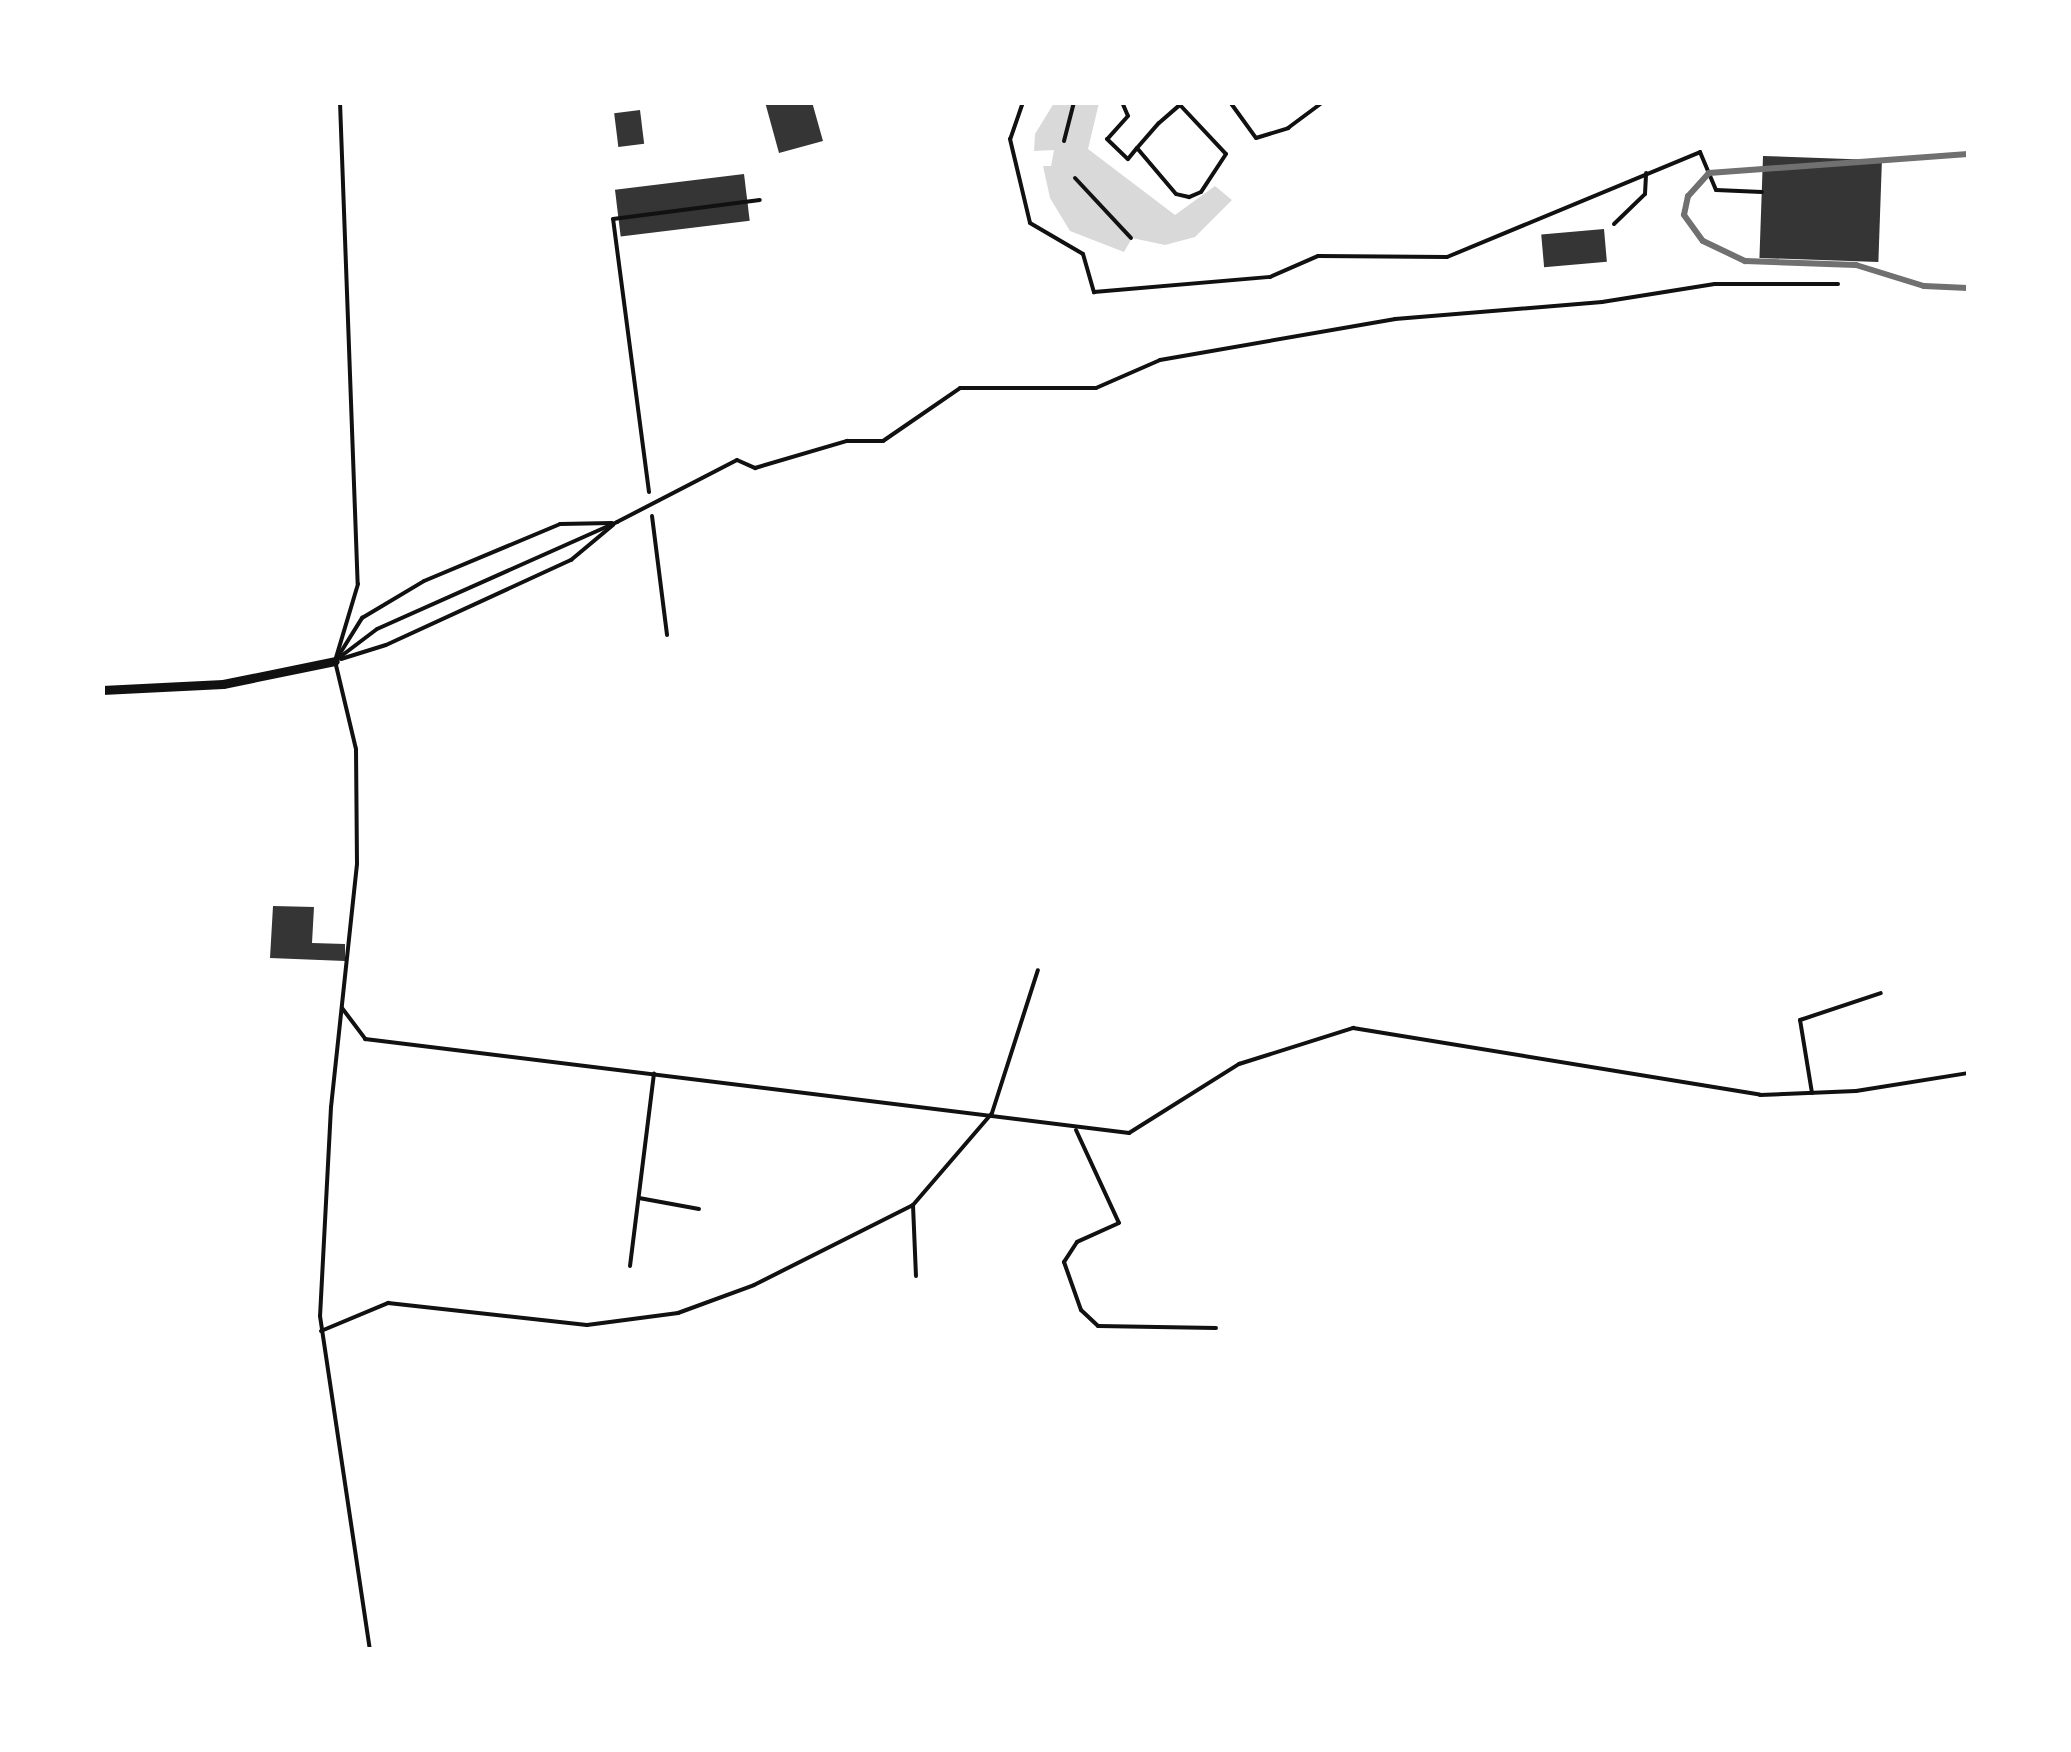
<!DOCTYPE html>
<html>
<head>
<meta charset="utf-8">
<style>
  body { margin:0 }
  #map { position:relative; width:2071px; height:1752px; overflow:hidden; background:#fff; font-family:"DejaVu Sans",sans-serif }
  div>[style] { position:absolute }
  .water>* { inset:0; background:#d9d9d9 }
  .building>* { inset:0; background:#353535; transform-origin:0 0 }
  .path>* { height:4px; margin:-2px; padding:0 2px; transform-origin:2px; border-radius:2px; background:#111 }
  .service>* { height:4px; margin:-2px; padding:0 2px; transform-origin:2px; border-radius:2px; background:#111 }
  .minor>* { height:9px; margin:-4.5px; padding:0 4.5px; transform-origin:4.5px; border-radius:4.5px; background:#111 }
  .rail>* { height:6px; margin:-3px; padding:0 3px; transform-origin:3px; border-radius:3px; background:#707070 }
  span { translate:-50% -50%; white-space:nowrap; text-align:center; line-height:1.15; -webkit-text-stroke:10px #fff; paint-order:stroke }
  .frame { position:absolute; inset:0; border:105px solid #fff; pointer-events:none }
</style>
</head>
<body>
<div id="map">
  <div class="water">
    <div style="clip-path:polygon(1054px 103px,1099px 103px,1088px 149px,1175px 215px,1215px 186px,1232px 200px,1195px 237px,1165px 245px,1132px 238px,1124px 252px,1070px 231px,1050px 198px,1043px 166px,1051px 166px,1054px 150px,1034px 151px,1035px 134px)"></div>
  </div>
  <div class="building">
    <div style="clip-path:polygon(765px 102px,812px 102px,823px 141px,779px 153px)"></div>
    <div style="left:640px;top:110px;width:34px;height:26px;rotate:83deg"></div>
    <div style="left:1763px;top:156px;width:119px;height:102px;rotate:2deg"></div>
    <div style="left:744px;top:174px;width:47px;height:130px;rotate:83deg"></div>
    <div style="left:1604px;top:229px;width:33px;height:63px;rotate:85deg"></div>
    <div style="clip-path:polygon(273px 906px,314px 907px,312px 943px,345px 944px,345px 961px,270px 958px)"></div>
  </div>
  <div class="path">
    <div style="left:1023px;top:102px;width:39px;rotate:109deg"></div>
    <div style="left:1010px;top:139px;width:86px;rotate:76.6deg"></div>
    <div style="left:1030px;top:223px;width:61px;rotate:30.3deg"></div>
    <div style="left:1083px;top:254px;width:40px;rotate:74deg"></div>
    <div style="left:1094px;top:292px;width:177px;rotate:-4.9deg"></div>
    <div style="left:1270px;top:277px;width:52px;rotate:-23.6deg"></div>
    <div style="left:1318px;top:256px;width:129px;rotate:0.4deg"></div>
    <div style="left:1447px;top:257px;width:274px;rotate:-22.5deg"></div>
    <div style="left:1700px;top:152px;width:41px;rotate:67.2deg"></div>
    <div style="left:1716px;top:190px;width:46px;rotate:2.5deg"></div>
    <div style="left:1122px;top:102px;width:15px;rotate:67deg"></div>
    <div style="left:1128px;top:116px;width:31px;rotate:132deg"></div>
    <div style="left:1107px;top:139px;width:29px;rotate:44deg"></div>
    <div style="left:1128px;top:159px;width:14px;rotate:-51deg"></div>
    <div style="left:1137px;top:148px;width:33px;rotate:-49deg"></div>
    <div style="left:1159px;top:123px;width:28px;rotate:-41deg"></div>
    <div style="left:1180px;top:105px;width:67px;rotate:46.8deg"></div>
    <div style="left:1226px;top:154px;width:45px;rotate:123.3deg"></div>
    <div style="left:1201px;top:192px;width:13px;rotate:157deg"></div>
    <div style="left:1189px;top:197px;width:13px;rotate:-167deg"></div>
    <div style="left:1176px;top:194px;width:60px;rotate:-130.3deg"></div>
    <div style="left:1230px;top:102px;width:44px;rotate:54.2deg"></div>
    <div style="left:1256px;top:138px;width:34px;rotate:-17deg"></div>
    <div style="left:1288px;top:128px;width:44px;rotate:-36.6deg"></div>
    <div style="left:1064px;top:141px;width:40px;rotate:-75.6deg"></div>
    <div style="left:1075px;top:178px;width:82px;rotate:47deg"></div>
    <div style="left:1614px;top:224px;width:43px;rotate:-44.1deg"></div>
    <div style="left:1645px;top:194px;width:21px;rotate:-87deg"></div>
    <div style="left:649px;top:492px;width:275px;rotate:-97.5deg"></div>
    <div style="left:613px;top:219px;width:148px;rotate:-7.4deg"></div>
    <div style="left:652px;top:516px;width:120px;rotate:82.8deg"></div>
  </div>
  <div class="service">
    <div style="left:340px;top:102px;width:482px;rotate:87.9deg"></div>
    <div style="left:358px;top:584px;width:80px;rotate:106.6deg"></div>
    <div style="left:335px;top:661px;width:90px;rotate:76.6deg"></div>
    <div style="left:356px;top:749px;width:115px;rotate:89.5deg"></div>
    <div style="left:357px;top:864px;width:244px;rotate:96.1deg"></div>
    <div style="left:331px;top:1107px;width:209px;rotate:93deg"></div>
    <div style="left:320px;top:1316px;width:338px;rotate:81.5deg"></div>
    <div style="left:339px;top:655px;width:44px;rotate:-58.1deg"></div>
    <div style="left:362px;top:618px;width:72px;rotate:-30.8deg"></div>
    <div style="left:424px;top:581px;width:147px;rotate:-22.7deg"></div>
    <div style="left:560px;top:524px;width:52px;rotate:-1.1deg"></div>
    <div style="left:341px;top:659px;width:47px;rotate:-17.3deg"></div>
    <div style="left:386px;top:645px;width:204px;rotate:-24.7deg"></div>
    <div style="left:571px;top:560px;width:55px;rotate:-39.8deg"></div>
    <div style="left:336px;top:660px;width:51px;rotate:-37.1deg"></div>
    <div style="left:377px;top:629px;width:263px;rotate:-24deg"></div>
    <div style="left:617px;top:522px;width:135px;rotate:-27.3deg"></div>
    <div style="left:737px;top:460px;width:20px;rotate:24deg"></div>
    <div style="left:755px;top:468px;width:96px;rotate:-16.4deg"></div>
    <div style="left:847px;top:441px;width:36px"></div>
    <div style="left:883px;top:441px;width:93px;rotate:-34.5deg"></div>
    <div style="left:960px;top:388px;width:136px"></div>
    <div style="left:1096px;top:388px;width:70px;rotate:-23.6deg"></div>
    <div style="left:1160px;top:360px;width:239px;rotate:-9.9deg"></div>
    <div style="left:1395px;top:319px;width:208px;rotate:-4.7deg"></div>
    <div style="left:1602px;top:302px;width:114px;rotate:-9.1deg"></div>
    <div style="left:1715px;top:284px;width:123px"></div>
    <div style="left:342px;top:1008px;width:39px;rotate:53deg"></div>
    <div style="left:365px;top:1039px;width:770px;rotate:7.01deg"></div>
    <div style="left:1129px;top:1133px;width:130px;rotate:-32.1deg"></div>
    <div style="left:1239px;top:1064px;width:120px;rotate:-17.5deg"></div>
    <div style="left:1353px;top:1028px;width:412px;rotate:9.3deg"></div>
    <div style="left:1760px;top:1095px;width:96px;rotate:-2.4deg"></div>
    <div style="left:1856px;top:1091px;width:113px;rotate:-9.1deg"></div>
    <div style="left:1812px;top:1093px;width:74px;rotate:-99.3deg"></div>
    <div style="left:1800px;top:1020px;width:85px;rotate:-18.4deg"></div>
    <div style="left:1076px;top:1130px;width:102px;rotate:65.2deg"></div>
    <div style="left:1119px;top:1223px;width:46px;rotate:155.7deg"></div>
    <div style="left:1077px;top:1242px;width:24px;rotate:123deg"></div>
    <div style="left:1064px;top:1262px;width:51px;rotate:70.5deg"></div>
    <div style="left:1081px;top:1310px;width:23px;rotate:43deg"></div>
    <div style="left:1098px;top:1326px;width:118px;rotate:1deg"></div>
    <div style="left:639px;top:1198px;width:61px;rotate:10.4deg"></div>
    <div style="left:913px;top:1205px;width:71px;rotate:87.6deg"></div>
    <div style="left:630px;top:1266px;width:194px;rotate:-82.9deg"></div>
    <div style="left:321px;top:1331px;width:73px;rotate:-22.7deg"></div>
    <div style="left:388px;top:1303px;width:200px;rotate:6.3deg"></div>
    <div style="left:587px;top:1325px;width:92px;rotate:-7.5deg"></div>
    <div style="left:678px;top:1313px;width:81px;rotate:-20.2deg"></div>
    <div style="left:754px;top:1285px;width:178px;rotate:-26.7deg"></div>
    <div style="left:913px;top:1205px;width:121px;rotate:-49.3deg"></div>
    <div style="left:992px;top:1113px;width:150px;rotate:-72.2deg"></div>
  </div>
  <div class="minor">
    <div style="left:102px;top:690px;width:121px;rotate:-2.8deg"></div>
    <div style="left:223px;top:684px;width:114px;rotate:-11.6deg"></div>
  </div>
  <div class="rail">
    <div style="left:1968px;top:154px;width:260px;rotate:175.8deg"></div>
    <div style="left:1709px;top:173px;width:31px;rotate:132deg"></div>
    <div style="left:1688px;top:196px;width:19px;rotate:102deg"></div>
    <div style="left:1684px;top:215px;width:32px;rotate:54deg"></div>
    <div style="left:1703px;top:241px;width:47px;rotate:25.5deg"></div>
    <div style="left:1745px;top:261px;width:111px;rotate:2.1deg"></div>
    <div style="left:1856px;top:265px;width:71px;rotate:17.2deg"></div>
    <div style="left:1924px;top:286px;width:44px;rotate:2.6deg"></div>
  </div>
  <div class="frame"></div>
</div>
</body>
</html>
